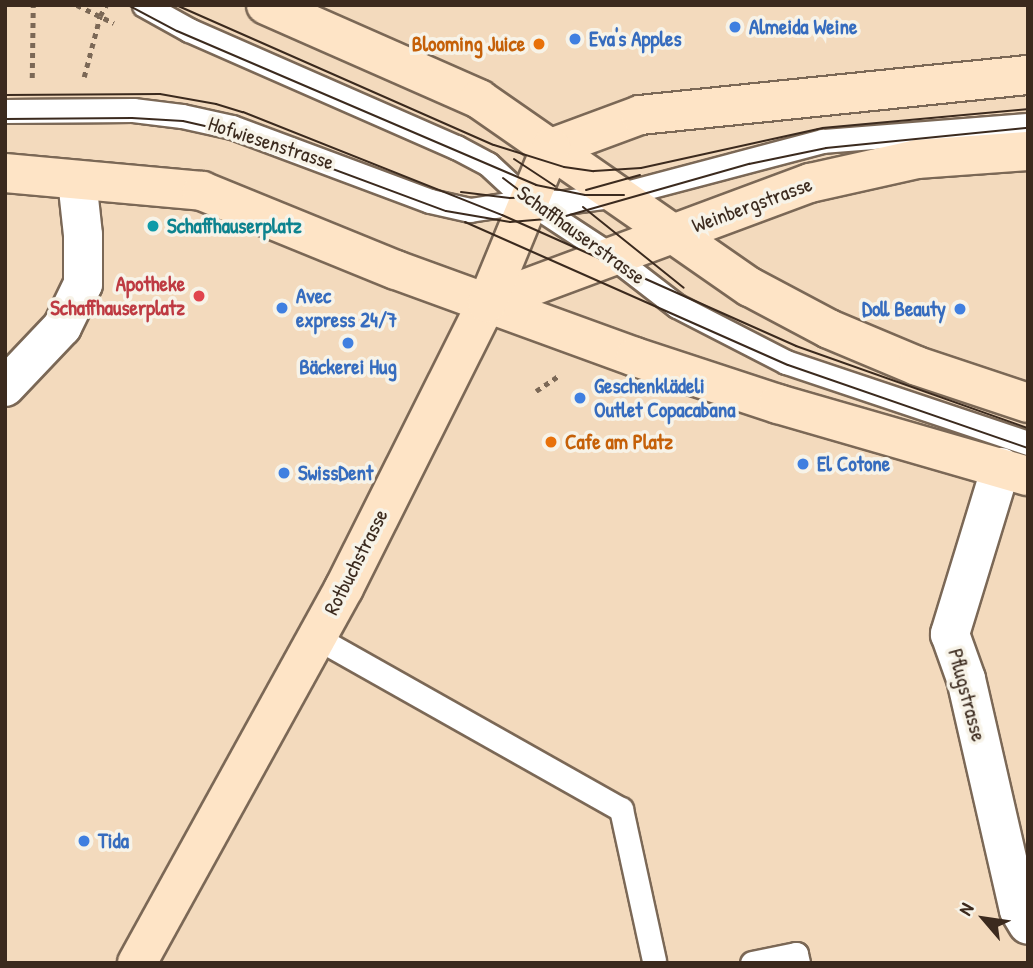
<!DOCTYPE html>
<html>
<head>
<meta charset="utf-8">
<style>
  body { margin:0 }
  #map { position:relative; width:1033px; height:968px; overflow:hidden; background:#f3dabd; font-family:"Patrick Hand",sans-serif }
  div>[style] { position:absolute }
  .path>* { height:4.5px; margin-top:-2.25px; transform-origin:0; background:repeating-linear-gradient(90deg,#7b6856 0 5px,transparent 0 10px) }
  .roads { filter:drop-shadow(2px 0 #7b6856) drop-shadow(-2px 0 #7b6856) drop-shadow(0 2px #7b6856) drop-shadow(0 -2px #7b6856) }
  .lane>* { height:23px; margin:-11.5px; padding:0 11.5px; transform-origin:11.5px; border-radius:11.5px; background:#fff }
  .street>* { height:38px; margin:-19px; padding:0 19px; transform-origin:19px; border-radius:19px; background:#fff }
  .secondary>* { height:38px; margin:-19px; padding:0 19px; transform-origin:19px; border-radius:19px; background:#fee4c6 }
  .tram>* { height:2px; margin:-1px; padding:0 1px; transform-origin:1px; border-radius:1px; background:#3b2a1e }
  .dots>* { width:19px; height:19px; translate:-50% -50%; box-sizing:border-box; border:4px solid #f7f3e8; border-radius:50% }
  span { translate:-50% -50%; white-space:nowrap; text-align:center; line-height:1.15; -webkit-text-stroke:7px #f7f3e8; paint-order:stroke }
  .shop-label { font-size:21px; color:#366cbe; font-weight:700 }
  .left { translate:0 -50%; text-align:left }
  .right { translate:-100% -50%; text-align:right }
  .food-label { font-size:21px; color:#c56008; font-weight:700 }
  .street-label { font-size:21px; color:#3b2a1e }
  .culture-label { font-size:21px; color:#0d838f; font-weight:700 }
  .health-label { font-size:21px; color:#be3a42; font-weight:700 }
  .frame { position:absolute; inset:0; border:7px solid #3b2a1e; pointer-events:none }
  .north { position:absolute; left:949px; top:884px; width:70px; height:70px; -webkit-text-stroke:5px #f7f3e8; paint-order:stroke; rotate:299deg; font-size:19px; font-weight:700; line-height:28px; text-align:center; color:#3b2a1e }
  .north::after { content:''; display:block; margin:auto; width:24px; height:32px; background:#3b2a1e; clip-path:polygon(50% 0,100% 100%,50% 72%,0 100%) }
</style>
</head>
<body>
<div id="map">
  <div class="path">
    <div style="left:77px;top:5px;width:41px;rotate:25.9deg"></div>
    <div style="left:84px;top:77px;width:63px;rotate:-75.3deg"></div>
    <div style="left:100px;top:16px;width:13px;rotate:-61deg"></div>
    <div style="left:32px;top:78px;width:73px;rotate:-89.2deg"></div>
    <div style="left:536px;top:391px;width:27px;rotate:-34deg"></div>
  </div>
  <div class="roads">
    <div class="lane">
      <div style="left:144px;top:5px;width:51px;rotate:29.1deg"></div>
      <div style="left:189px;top:30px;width:292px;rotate:23.7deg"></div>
      <div style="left:456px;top:147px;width:36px;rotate:28deg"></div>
      <div style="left:488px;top:164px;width:54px;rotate:42.8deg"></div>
      <div style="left:528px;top:201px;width:100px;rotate:33.2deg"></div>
      <div style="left:612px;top:256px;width:82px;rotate:37.6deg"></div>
      <div style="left:677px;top:306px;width:123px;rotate:27.2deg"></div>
      <div style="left:786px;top:362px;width:255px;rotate:18.5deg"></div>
      <div style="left:5px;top:111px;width:128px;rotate:-0.4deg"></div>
      <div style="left:133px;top:110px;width:49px;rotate:7deg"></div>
      <div style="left:182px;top:116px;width:51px;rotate:12.4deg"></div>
      <div style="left:232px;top:127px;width:211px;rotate:20.5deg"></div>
      <div style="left:430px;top:201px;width:41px;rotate:12.7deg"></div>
      <div style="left:470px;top:210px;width:59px;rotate:-8.8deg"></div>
      <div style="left:528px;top:201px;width:37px;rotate:2deg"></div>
      <div style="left:565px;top:202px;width:53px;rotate:-7.5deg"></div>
      <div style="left:618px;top:195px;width:212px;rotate:-14.8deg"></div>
      <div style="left:823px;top:141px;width:206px;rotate:-4.5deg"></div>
      <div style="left:317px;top:638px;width:349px;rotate:29.4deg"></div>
      <div style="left:621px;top:809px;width:155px;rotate:77.7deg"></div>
      <div style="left:752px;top:963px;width:45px;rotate:-11.6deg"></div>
      <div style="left:796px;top:954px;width:9px;rotate:77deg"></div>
    </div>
    <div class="street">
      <div style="left:5px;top:387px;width:83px;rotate:-46.5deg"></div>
      <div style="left:62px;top:327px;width:48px;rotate:-64deg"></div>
      <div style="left:83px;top:284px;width:49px;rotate:-90deg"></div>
      <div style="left:83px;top:235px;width:55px;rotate:-96.2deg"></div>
      <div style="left:1001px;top:467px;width:175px;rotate:107deg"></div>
      <div style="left:950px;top:634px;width:48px;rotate:70.4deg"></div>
      <div style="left:966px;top:679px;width:237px;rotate:77.1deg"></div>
      <div style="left:1019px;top:910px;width:17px;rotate:59deg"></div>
    </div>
    <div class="secondary">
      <div style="left:266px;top:5px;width:233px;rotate:23.8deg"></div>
      <div style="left:479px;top:99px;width:330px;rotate:34.8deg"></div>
      <div style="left:750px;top:287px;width:89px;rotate:28deg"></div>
      <div style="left:829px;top:329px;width:95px;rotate:22.8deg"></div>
      <div style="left:917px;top:366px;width:117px;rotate:18.4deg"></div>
      <div style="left:551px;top:148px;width:95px;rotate:-20.3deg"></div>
      <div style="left:640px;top:115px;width:390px;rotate:-5.9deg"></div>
      <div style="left:5px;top:173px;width:198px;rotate:5.2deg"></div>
      <div style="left:202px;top:191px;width:209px;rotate:22.2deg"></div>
      <div style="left:396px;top:270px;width:254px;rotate:20deg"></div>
      <div style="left:635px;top:357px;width:151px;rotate:18.2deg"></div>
      <div style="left:778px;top:404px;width:260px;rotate:16.1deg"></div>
      <div style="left:487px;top:303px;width:345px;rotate:-20.4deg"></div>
      <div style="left:810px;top:183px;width:110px;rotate:-12.6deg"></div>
      <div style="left:917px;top:159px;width:111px;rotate:-4.1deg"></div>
      <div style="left:137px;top:963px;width:428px;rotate:-61.1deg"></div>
      <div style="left:344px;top:588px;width:319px;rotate:-63.4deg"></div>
      <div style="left:487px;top:303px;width:168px;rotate:-67.6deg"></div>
    </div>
  </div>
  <div class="tram">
    <div style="left:128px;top:5px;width:55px;rotate:28deg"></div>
    <div style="left:177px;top:31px;width:391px;rotate:23.2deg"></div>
    <div style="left:536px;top:185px;width:50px;rotate:11.5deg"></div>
    <div style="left:585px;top:195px;width:39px"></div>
    <div style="left:176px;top:5px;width:347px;rotate:23.8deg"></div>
    <div style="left:494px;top:145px;width:73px;rotate:17.4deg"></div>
    <div style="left:564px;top:167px;width:30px;rotate:8deg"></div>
    <div style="left:594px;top:171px;width:47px;rotate:-3.7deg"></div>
    <div style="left:641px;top:168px;width:186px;rotate:-12.4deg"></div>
    <div style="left:823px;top:128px;width:206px;rotate:-5.3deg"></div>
    <div style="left:5px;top:95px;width:155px;rotate:-0.4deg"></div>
    <div style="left:160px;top:94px;width:57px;rotate:10.1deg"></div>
    <div style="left:216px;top:104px;width:28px;rotate:17deg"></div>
    <div style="left:243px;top:112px;width:279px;rotate:21.7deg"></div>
    <div style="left:502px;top:215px;width:322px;rotate:24deg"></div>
    <div style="left:796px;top:346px;width:246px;rotate:19.5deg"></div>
    <div style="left:5px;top:119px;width:127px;rotate:-0.5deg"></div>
    <div style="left:132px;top:118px;width:51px;rotate:3.4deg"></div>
    <div style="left:183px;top:121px;width:54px;rotate:12.8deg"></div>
    <div style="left:236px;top:133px;width:224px;rotate:20.4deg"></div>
    <div style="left:446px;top:211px;width:65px;rotate:9.8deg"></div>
    <div style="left:510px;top:222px;width:49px;rotate:-4.7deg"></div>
    <div style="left:559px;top:218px;width:198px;rotate:-15.9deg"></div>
    <div style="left:749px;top:164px;width:79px;rotate:-11.7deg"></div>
    <div style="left:826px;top:148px;width:203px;rotate:-5.7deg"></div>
    <div style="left:514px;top:159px;width:49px;rotate:33.4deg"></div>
    <div style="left:503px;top:178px;width:119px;rotate:37.2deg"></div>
    <div style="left:586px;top:190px;width:56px;rotate:-15.5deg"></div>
    <div style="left:461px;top:192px;width:49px;rotate:7deg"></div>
    <div style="left:510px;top:198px;width:24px;rotate:-2deg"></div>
    <div style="left:583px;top:207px;width:129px;rotate:38.7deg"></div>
    <div style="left:465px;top:222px;width:353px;rotate:23.9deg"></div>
    <div style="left:788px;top:365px;width:254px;rotate:19.1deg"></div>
  </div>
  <div class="dots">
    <div style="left:735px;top:27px;background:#3f7fe0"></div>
    <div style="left:575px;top:39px;background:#3f7fe0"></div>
    <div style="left:539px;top:44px;background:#e8710a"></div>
    <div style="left:153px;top:226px;background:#0f9aa8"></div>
    <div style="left:199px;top:296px;background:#e0444e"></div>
    <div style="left:282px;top:308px;background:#3f7fe0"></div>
    <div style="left:960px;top:309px;background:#3f7fe0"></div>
    <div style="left:348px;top:343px;background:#3f7fe0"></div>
    <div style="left:580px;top:398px;background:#3f7fe0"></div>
    <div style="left:551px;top:442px;background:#e8710a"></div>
    <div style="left:803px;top:464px;background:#3f7fe0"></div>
    <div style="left:284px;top:473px;background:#3f7fe0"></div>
    <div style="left:84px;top:841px;background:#3f7fe0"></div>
  </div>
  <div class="shop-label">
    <span class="left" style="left:749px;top:27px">Almeida Weine</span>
    <span class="left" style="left:589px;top:39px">Eva's Apples</span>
    <span class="left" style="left:296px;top:308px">Avec<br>express 24/7</span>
    <span class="right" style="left:946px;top:309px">Doll Beauty</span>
    <span style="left:348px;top:367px">Bäckerei Hug</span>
    <span class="left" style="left:594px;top:398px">Geschenklädeli<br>Outlet Copacabana</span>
    <span class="left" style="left:817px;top:464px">El Cotone</span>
    <span class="left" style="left:298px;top:473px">SwissDent</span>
    <span class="left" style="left:98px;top:841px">Tida</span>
  </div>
  <div class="food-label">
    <span class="right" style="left:525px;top:44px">Blooming Juice</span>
    <span class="left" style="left:565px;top:442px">Cafe am Platz</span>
  </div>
  <div class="street-label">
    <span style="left:271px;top:143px;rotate:18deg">Hofwiesenstrasse</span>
    <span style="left:752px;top:205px;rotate:-20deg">Weinbergstrasse</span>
    <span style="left:581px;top:235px;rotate:36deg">Schaffhauserstrasse</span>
    <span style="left:356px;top:562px;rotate:-63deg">Rotbuchstrasse</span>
    <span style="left:967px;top:695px;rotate:75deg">Pflugstrasse</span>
  </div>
  <div class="culture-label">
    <span class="left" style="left:167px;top:226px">Schaffhauserplatz</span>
  </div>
  <div class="health-label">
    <span class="right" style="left:185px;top:296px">Apotheke<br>Schaffhauserplatz</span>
  </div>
  <div class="frame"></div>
  <div class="north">N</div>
</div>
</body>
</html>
